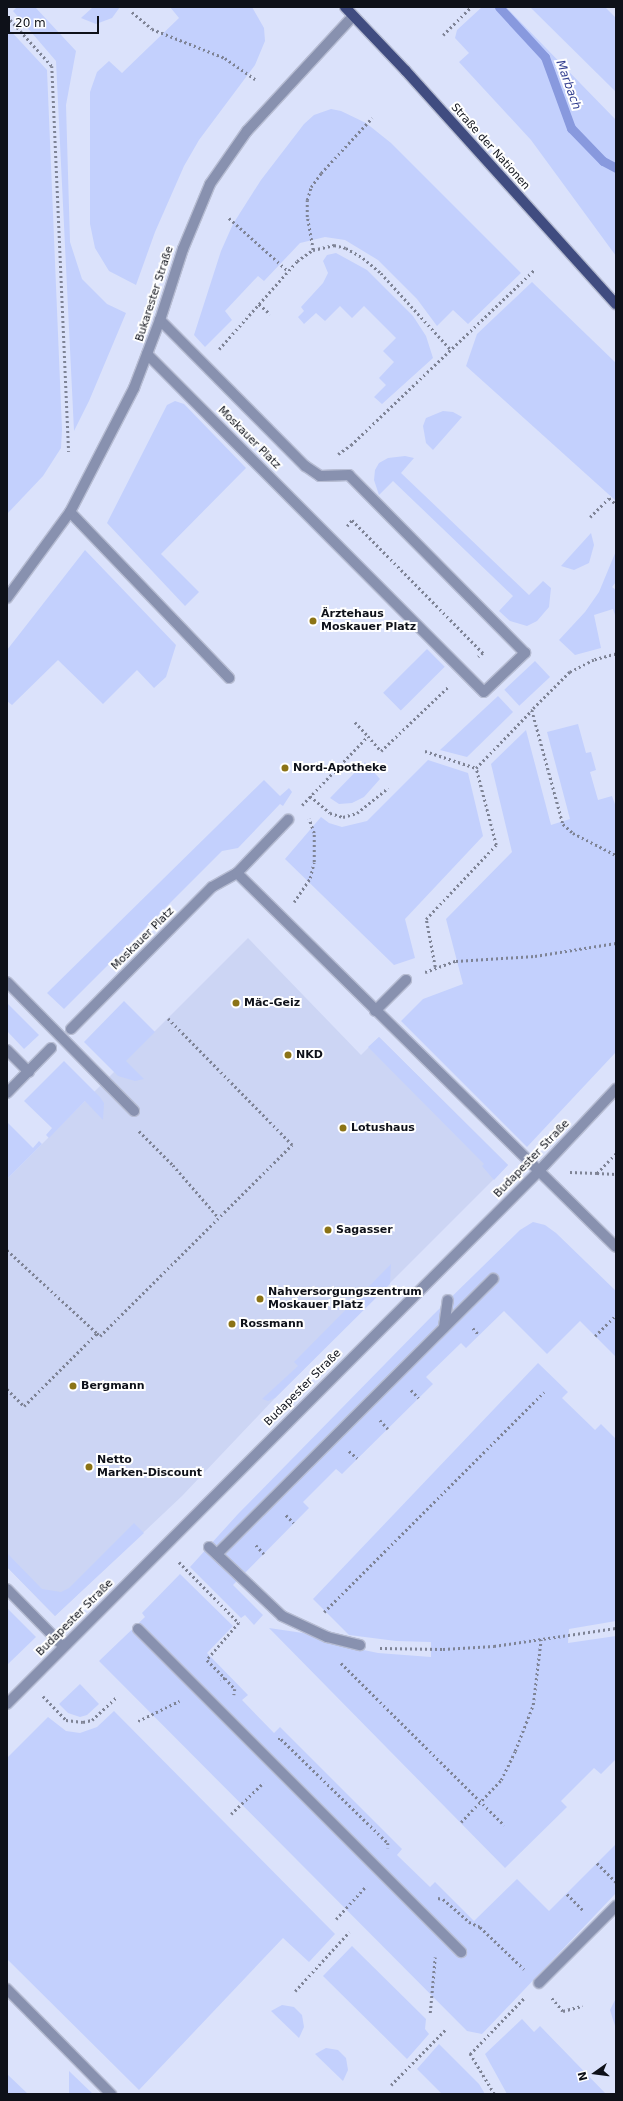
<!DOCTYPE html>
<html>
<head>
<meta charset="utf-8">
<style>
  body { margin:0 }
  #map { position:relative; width:623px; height:2101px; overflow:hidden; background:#dbe2fb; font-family:"DejaVu Sans",sans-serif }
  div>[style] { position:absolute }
  .built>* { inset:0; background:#ccd5f4 }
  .green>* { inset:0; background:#c3d0fd; transform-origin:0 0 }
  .stream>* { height:9px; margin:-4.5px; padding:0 4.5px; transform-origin:4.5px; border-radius:4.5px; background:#8899de }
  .path>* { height:2.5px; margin-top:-1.25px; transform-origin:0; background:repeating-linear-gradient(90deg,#7e8395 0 2px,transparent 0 5px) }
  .roads { filter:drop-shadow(1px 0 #b6bcd2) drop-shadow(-1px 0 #b6bcd2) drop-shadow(0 1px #b6bcd2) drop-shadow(0 -1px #b6bcd2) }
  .minor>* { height:10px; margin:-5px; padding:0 5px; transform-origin:5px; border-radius:5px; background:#8891af }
  .major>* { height:10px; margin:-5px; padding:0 5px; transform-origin:5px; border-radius:5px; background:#404c80 }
  .dots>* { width:11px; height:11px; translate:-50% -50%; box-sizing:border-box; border:2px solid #fff; border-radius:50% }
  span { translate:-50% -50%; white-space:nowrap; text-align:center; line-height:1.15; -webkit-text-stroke:4px #fff; paint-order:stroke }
  .street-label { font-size:11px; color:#0e1119 }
  .poi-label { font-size:11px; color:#0e1119; font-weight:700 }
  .left { translate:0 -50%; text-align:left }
  .water-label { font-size:12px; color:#323e8f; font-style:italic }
  .frame { position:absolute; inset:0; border:8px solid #0e1119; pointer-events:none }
  .north { position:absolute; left:575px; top:2053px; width:40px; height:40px; -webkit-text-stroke:3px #fff; paint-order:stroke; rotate:256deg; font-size:11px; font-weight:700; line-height:16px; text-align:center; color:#0e1119 }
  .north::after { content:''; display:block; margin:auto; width:14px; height:18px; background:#0e1119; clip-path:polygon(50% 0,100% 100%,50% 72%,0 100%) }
  .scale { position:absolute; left:8px; top:16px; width:91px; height:18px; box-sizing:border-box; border:2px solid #0e1119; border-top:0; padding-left:5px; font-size:12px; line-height:14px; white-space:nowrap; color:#0e1119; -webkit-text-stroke:3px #fff; paint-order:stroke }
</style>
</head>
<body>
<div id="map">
  <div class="built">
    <div style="clip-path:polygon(248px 938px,361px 1055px,379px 1037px,508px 1165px,275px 1398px,182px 1496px,55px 1616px,7px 1567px,7px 1179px)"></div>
  </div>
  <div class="green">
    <div style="clip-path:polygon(17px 7px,35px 7px,76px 51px,66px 105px,70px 242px,82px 279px,107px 304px,126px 313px,89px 401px,74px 431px,56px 61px,13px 11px)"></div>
    <div style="clip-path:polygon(93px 7px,120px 7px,112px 18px,96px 24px,81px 18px)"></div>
    <div style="clip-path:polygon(170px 7px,252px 7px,264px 28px,265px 41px,255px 65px,199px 140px,184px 166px,155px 232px,136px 285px,109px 271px,95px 248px,90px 224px,90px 92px,97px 72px,109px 61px,122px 73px,179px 18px)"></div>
    <div style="clip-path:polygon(482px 7px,506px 7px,616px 120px,616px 256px,531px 140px,459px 62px,469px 53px,455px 38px,457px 30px)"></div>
    <div style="clip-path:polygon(530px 7px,605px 7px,616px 18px,616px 92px)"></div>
    <div style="clip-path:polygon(7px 27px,47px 70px,62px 430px,61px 448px,43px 476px,7px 514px)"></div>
    <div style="clip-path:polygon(331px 109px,341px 111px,366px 123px,391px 143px,521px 273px,468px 324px,453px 310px,437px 326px,417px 299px,378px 260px,345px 240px,325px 237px,300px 243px,264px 281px,258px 276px,225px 311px,232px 320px,205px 347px,194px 335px,221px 251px,233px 224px,261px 180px,304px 124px,314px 115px)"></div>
    <div style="clip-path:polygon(336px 253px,367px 270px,413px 316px,426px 336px,433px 358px,382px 404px,374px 397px,386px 385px,379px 378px,394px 362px,383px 351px,396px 338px,364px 306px,352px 318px,340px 306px,325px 321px,316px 313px,304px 324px,298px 317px,304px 311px,301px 307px,323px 283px,328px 273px,323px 261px,327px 255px)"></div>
    <div style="clip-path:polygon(532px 282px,616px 363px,616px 501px,466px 366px,477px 334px)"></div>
    <div style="clip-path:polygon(175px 401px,184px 404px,246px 468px,161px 554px,199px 592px,185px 606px,107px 523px,167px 405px)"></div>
    <div style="clip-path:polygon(443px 411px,453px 412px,462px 417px,433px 450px,426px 443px,423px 426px,426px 418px)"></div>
    <div style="clip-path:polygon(405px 456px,414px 458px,401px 473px,529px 595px,543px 581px,551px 588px,549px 607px,537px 621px,527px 626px,510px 621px,499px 611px,513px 596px,393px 481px,379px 495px,374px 480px,375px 470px,379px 463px,388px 458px)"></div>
    <div style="clip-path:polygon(591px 533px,594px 545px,589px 563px,574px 570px,561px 566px)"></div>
    <div style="clip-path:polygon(85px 550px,176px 645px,166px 677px,154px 688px,137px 670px,103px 704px,58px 660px,12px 705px,7px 701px,7px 650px)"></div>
    <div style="clip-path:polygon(616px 551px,616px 582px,612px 587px,616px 590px,616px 618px,613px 609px,594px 615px,601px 648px,575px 655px,559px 640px,585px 612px,599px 592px)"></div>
    <div style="left:427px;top:649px;width:25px;height:62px;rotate:45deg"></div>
    <div style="left:535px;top:661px;width:22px;height:42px;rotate:47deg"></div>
    <div style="clip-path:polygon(498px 696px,513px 712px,467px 757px,440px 750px)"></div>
    <div style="clip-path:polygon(578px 724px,586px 753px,591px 752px,596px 770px,590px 772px,598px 800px,612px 796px,616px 807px,616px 1052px,527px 1147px,401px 1021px,423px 999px,463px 984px,446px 919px,512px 852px,491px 764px,526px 730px,551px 825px,570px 819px,547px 732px)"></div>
    <div style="clip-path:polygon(428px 760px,468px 773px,483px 836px,405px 919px,415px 958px,394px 965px,285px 859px,321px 817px,329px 823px,342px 827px,367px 821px)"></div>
    <div style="clip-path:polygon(365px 762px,380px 779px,364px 797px,352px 803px,339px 804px,330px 798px)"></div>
    <div style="clip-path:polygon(264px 780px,280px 796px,289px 788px,292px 792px,283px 806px,280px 804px,238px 848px,222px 851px,64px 1009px,47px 993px)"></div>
    <div style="clip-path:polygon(124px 1001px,155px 1032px,126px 1061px,144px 1079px,135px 1081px,118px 1076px,84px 1042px)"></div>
    <div style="clip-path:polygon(7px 1003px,39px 1035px,24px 1049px,7px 1031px)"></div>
    <div style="clip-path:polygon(379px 1037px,508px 1165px,494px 1180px,482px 1166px,484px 1164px,368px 1047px)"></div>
    <div style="clip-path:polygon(64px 1061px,100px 1097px,104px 1103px,103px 1120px,85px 1101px,49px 1138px,46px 1135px,52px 1128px,24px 1101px)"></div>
    <div style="clip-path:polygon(7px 1122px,33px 1148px,39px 1141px,42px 1144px,7px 1179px)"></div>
    <div style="clip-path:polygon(533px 1222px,545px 1225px,556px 1233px,616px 1291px,616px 1357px,580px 1321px,547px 1354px,504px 1311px,466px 1348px,461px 1343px,426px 1377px,433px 1384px,342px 1474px,336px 1469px,303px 1502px,309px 1508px,233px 1585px,263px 1615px,254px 1625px,245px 1615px,241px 1618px,190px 1567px,238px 1514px,433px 1315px,520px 1230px)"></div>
    <div style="clip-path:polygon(391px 1264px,390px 1284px,275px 1398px,268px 1401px,262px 1399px,298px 1366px,294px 1362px)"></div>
    <div style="clip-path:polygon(538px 1363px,568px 1392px,562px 1398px,595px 1430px,601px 1424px,616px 1439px,616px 1621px,569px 1629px,568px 1643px,616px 1636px,616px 1759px,601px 1774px,594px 1768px,561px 1801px,567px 1807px,505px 1868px,269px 1628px,303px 1633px,335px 1644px,378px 1653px,431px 1657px,431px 1642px,396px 1641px,349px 1635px,313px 1599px)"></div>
    <div style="clip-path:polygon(134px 1523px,144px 1533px,55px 1616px,7px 1567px,7px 1553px,42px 1589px,61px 1592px,69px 1588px)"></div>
    <div style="clip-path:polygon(180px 1574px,233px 1626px,207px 1653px,248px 1695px,242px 1700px,274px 1733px,280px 1727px,402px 1849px,397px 1855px,430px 1887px,435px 1882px,474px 1921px,517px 1879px,549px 1911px,616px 1844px,616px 1893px,482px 2034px,467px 2031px,99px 1661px,145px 1617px,142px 1613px)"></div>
    <div style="clip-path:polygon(7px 1608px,36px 1637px,7px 1665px)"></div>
    <div style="clip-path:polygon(80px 1684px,99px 1704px,87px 1715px,80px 1717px,68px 1713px,59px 1704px)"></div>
    <div style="clip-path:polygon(114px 1711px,335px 1934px,309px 1962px,283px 1938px,139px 2090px,7px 1959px,7px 1758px,48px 1717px,66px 1731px,80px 1733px,97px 1727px)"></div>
    <div style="clip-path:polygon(352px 1946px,426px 2019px,425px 2029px,429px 2034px,407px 2059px,323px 1976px)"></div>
    <div style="clip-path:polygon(616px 1998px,616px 2029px,610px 2010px)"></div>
    <div style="clip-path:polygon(282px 2005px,294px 2007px,302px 2015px,304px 2027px,299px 2038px,271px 2011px)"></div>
    <div style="clip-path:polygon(522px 2019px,534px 2032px,540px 2026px,606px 2094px,507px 2094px,485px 2054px)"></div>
    <div style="clip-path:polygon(439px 2044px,479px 2084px,485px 2094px,442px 2094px,417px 2069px)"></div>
    <div style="clip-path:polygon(326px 2048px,338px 2050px,346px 2058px,348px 2070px,343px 2081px,315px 2054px)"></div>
    <div style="clip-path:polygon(69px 2071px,93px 2094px,69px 2094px)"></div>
    <div style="clip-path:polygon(7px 2074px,28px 2094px,7px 2094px)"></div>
  </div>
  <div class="stream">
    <div style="left:499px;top:7px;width:68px;rotate:47.4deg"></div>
    <div style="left:545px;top:57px;width:76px;rotate:69.9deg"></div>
    <div style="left:571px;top:128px;width:46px;rotate:45.9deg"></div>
    <div style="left:603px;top:161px;width:15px;rotate:28deg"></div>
  </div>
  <div class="path">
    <div style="left:132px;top:12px;width:26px;rotate:40deg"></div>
    <div style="left:152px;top:29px;width:79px;rotate:21.7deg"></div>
    <div style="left:225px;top:58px;width:37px;rotate:35deg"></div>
    <div style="left:7px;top:16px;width:67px;rotate:48deg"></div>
    <div style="left:52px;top:66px;width:386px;rotate:87.5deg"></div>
    <div style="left:443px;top:35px;width:40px;rotate:-45deg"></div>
    <div style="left:229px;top:218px;width:79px;rotate:41.9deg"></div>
    <div style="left:313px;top:250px;width:34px;rotate:-100deg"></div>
    <div style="left:307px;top:217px;width:17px;rotate:-90deg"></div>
    <div style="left:307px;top:200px;width:14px;rotate:-73deg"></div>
    <div style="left:311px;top:187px;width:17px;rotate:-54deg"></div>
    <div style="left:321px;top:173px;width:75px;rotate:-47.2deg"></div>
    <div style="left:259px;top:304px;width:15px;rotate:42deg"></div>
    <div style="left:219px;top:349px;width:118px;rotate:-48.4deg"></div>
    <div style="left:297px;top:261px;width:19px;rotate:-35deg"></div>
    <div style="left:313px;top:250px;width:22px;rotate:-13deg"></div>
    <div style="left:334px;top:245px;width:12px;rotate:14deg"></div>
    <div style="left:346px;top:248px;width:20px;rotate:30deg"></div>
    <div style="left:363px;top:258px;width:23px;rotate:40deg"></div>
    <div style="left:381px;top:273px;width:104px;rotate:47.7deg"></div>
    <div style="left:338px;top:454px;width:16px;rotate:-35deg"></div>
    <div style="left:351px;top:445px;width:253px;rotate:-43.7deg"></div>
    <div style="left:590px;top:517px;width:27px;rotate:-45deg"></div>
    <div style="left:609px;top:498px;width:9px;rotate:41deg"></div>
    <div style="left:347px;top:526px;width:8px;rotate:-50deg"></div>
    <div style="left:352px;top:520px;width:187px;rotate:45.4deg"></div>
    <div style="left:483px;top:653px;width:6px;rotate:141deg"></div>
    <div style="left:616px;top:654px;width:23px;rotate:165deg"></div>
    <div style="left:594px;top:660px;width:27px;rotate:153deg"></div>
    <div style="left:570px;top:672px;width:54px;rotate:135deg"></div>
    <div style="left:532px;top:710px;width:118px;rotate:74.8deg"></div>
    <div style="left:563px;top:824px;width:13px;rotate:42deg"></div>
    <div style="left:573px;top:833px;width:48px;rotate:27.1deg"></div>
    <div style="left:355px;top:722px;width:19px;rotate:47deg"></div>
    <div style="left:425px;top:751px;width:54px;rotate:18.4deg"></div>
    <div style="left:310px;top:796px;width:26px;rotate:40deg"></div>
    <div style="left:330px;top:813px;width:14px;rotate:17deg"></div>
    <div style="left:343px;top:817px;width:15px;rotate:-16deg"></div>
    <div style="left:357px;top:813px;width:40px;rotate:-39deg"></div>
    <div style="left:302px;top:805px;width:95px;rotate:-46.3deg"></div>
    <div style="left:368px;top:736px;width:20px;rotate:49deg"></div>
    <div style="left:381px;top:751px;width:94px;rotate:-43.7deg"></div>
    <div style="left:294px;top:902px;width:29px;rotate:-56deg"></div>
    <div style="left:310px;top:878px;width:16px;rotate:-76deg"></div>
    <div style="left:314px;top:862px;width:29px;rotate:-90deg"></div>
    <div style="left:314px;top:833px;width:15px;rotate:-110deg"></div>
    <div style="left:435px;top:967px;width:49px;rotate:-100.6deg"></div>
    <div style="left:426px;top:919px;width:102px;rotate:-46.6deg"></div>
    <div style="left:496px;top:845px;width:80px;rotate:-104.6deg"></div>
    <div style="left:476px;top:768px;width:81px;rotate:-46deg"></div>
    <div style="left:425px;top:972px;width:33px;rotate:-20deg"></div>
    <div style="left:456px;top:961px;width:79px;rotate:-3.6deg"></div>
    <div style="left:535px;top:956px;width:82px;rotate:-9.1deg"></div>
    <div style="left:139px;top:1131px;width:48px;rotate:45deg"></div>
    <div style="left:173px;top:1165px;width:69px;rotate:49.1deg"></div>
    <div style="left:570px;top:1172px;width:27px;rotate:2deg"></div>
    <div style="left:597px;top:1173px;width:28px;rotate:-46deg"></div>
    <div style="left:597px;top:1173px;width:19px;rotate:3deg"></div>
    <div style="left:7px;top:1250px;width:122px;rotate:42.7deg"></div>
    <div style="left:473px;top:1328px;width:9px;rotate:49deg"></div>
    <div style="left:595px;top:1336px;width:30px;rotate:-45deg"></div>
    <div style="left:7px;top:1389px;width:24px;rotate:45deg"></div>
    <div style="left:24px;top:1406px;width:103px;rotate:-45deg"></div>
    <div style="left:97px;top:1333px;width:4px;rotate:45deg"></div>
    <div style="left:100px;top:1336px;width:271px;rotate:-44.9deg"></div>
    <div style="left:292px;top:1145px;width:177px;rotate:-134.5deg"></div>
    <div style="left:411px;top:1390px;width:11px;rotate:45deg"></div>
    <div style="left:380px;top:1420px;width:12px;rotate:48deg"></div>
    <div style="left:349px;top:1451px;width:11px;rotate:41deg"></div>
    <div style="left:286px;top:1515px;width:11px;rotate:45deg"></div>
    <div style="left:256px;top:1545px;width:12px;rotate:48deg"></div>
    <div style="left:179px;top:1562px;width:86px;rotate:45.5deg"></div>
    <div style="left:239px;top:1623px;width:49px;rotate:130.9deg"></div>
    <div style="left:207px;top:1660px;width:25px;rotate:45deg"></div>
    <div style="left:225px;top:1678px;width:5px;rotate:158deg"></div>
    <div style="left:324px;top:1612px;width:311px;rotate:-45deg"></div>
    <div style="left:380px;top:1648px;width:63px;rotate:0.9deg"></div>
    <div style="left:443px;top:1649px;width:51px;rotate:-3.4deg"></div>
    <div style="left:494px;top:1646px;width:123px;rotate:-8.4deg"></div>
    <div style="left:341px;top:1663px;width:230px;rotate:44.8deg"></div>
    <div style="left:225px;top:1678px;width:15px;rotate:48deg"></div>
    <div style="left:235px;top:1689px;width:6px;rotate:99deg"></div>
    <div style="left:43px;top:1696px;width:33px;rotate:46deg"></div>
    <div style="left:66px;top:1720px;width:17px;rotate:7deg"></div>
    <div style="left:83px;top:1722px;width:9px;rotate:-13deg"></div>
    <div style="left:92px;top:1720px;width:33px;rotate:-43deg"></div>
    <div style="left:138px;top:1721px;width:46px;rotate:-26deg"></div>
    <div style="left:278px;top:1739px;width:3px"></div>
    <div style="left:281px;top:1739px;width:149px;rotate:44.2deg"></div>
    <div style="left:388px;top:1843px;width:5px;rotate:90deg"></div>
    <div style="left:231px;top:1814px;width:45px;rotate:-44.1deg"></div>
    <div style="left:461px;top:1822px;width:58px;rotate:-46.4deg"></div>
    <div style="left:501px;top:1780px;width:32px;rotate:-64deg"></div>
    <div style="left:515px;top:1751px;width:49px;rotate:-68.6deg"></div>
    <div style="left:533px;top:1705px;width:66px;rotate:-83.1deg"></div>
    <div style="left:597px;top:1863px;width:27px;rotate:45deg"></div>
    <div style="left:567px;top:1894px;width:23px;rotate:45deg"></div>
    <div style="left:438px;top:1898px;width:5px;rotate:11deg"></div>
    <div style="left:443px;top:1899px;width:35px;rotate:41deg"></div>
    <div style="left:469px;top:1922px;width:12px;rotate:24deg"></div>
    <div style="left:480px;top:1927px;width:61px;rotate:43.7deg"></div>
    <div style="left:336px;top:1919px;width:45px;rotate:-47.7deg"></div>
    <div style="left:295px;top:1991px;width:80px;rotate:-47.5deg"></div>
    <div style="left:552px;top:1998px;width:17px;rotate:50deg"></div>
    <div style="left:563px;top:2011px;width:20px;rotate:-15deg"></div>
    <div style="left:430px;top:2013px;width:56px;rotate:-84.9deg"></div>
    <div style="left:391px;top:2085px;width:78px;rotate:-45.5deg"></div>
    <div style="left:494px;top:2094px;width:47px;rotate:-121deg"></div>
    <div style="left:470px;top:2054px;width:79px;rotate:-46deg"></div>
  </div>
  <div class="roads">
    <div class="minor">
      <div style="left:147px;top:354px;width:477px;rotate:45.1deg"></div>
      <div style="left:484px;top:692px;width:57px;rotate:-43.6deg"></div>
      <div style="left:525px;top:653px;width:250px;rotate:-134.7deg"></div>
      <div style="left:349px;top:475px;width:29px;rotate:178deg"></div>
      <div style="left:320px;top:476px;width:18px;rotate:-146deg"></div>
      <div style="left:305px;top:466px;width:206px;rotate:-134.8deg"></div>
      <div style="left:70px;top:512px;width:230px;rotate:46.2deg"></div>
      <div style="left:7px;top:598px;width:107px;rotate:-53.8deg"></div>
      <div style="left:70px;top:512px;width:140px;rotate:-62.7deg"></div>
      <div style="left:134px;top:388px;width:73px;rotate:-69.1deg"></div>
      <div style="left:160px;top:320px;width:75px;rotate:-72.1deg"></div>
      <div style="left:183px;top:249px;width:70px;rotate:-67.4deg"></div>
      <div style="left:210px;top:184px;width:65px;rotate:-55.1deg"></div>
      <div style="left:247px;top:131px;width:156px;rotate:-47.3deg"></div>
      <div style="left:237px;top:873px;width:74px;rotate:-46.1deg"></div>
      <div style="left:7px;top:982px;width:181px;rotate:45.4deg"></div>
      <div style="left:375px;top:1011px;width:44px;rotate:-45deg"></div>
      <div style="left:71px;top:1029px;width:200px;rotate:-45.2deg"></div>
      <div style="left:212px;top:887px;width:29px;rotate:-29deg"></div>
      <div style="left:237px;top:873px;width:532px;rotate:44.62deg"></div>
      <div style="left:7px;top:1050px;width:31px;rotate:45deg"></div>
      <div style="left:7px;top:1093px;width:63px;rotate:-45.6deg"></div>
      <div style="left:444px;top:1327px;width:27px;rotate:-82deg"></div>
      <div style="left:209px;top:1547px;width:100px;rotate:43.4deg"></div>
      <div style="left:282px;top:1616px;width:50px;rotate:25deg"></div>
      <div style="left:327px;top:1637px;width:34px;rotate:14deg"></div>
      <div style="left:217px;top:1554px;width:390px;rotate:-44.9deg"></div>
      <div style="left:7px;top:1589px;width:80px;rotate:45.5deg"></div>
      <div style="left:138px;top:1629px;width:457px;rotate:45deg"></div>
      <div style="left:7px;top:1704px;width:752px;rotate:-45.05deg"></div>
      <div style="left:538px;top:1172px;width:114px;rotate:-46.8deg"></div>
      <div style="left:539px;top:1983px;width:109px;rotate:-45deg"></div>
      <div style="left:7px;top:1989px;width:148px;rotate:45.3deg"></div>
    </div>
    <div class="major">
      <div style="left:345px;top:7px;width:88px;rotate:46.4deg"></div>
      <div style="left:406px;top:71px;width:314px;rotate:48deg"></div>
    </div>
  </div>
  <div class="dots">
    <div style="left:313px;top:621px;background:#8b7316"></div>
    <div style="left:285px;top:768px;background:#8b7316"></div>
    <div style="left:236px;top:1003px;background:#8b7316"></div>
    <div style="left:288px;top:1055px;background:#8b7316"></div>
    <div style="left:343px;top:1128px;background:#8b7316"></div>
    <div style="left:328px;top:1230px;background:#8b7316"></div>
    <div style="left:260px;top:1299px;background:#8b7316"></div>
    <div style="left:232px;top:1324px;background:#8b7316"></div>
    <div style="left:73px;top:1386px;background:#8b7316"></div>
    <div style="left:89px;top:1467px;background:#8b7316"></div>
  </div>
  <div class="street-label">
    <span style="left:490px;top:147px;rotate:48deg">Straße der Nationen</span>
    <span style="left:155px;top:294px;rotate:-72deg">Bukarester Straße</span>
    <span style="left:249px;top:438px;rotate:45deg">Moskauer Platz</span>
    <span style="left:143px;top:939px;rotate:-45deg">Moskauer Platz</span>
    <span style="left:532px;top:1159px;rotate:-46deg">Budapester Straße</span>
    <span style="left:303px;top:1388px;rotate:-45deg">Budapester Straße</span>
    <span style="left:75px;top:1618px;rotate:-45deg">Budapester Straße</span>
  </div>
  <div class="poi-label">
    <span class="left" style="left:321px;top:621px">Ärztehaus<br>Moskauer Platz</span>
    <span class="left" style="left:293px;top:768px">Nord-Apotheke</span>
    <span class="left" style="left:244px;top:1003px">Mäc-Geiz</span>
    <span class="left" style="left:296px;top:1055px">NKD</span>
    <span class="left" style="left:351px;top:1128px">Lotushaus</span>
    <span class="left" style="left:336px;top:1230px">Sagasser</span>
    <span class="left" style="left:268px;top:1299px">Nahversorgungszentrum<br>Moskauer Platz</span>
    <span class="left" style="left:240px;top:1324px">Rossmann</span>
    <span class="left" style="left:81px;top:1386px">Bergmann</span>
    <span class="left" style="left:97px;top:1467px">Netto<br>Marken-Discount</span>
  </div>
  <div class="water-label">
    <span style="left:568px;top:85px;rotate:70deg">Marbach</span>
  </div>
  <div class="frame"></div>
  <div class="north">N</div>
  <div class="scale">20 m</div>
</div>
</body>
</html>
